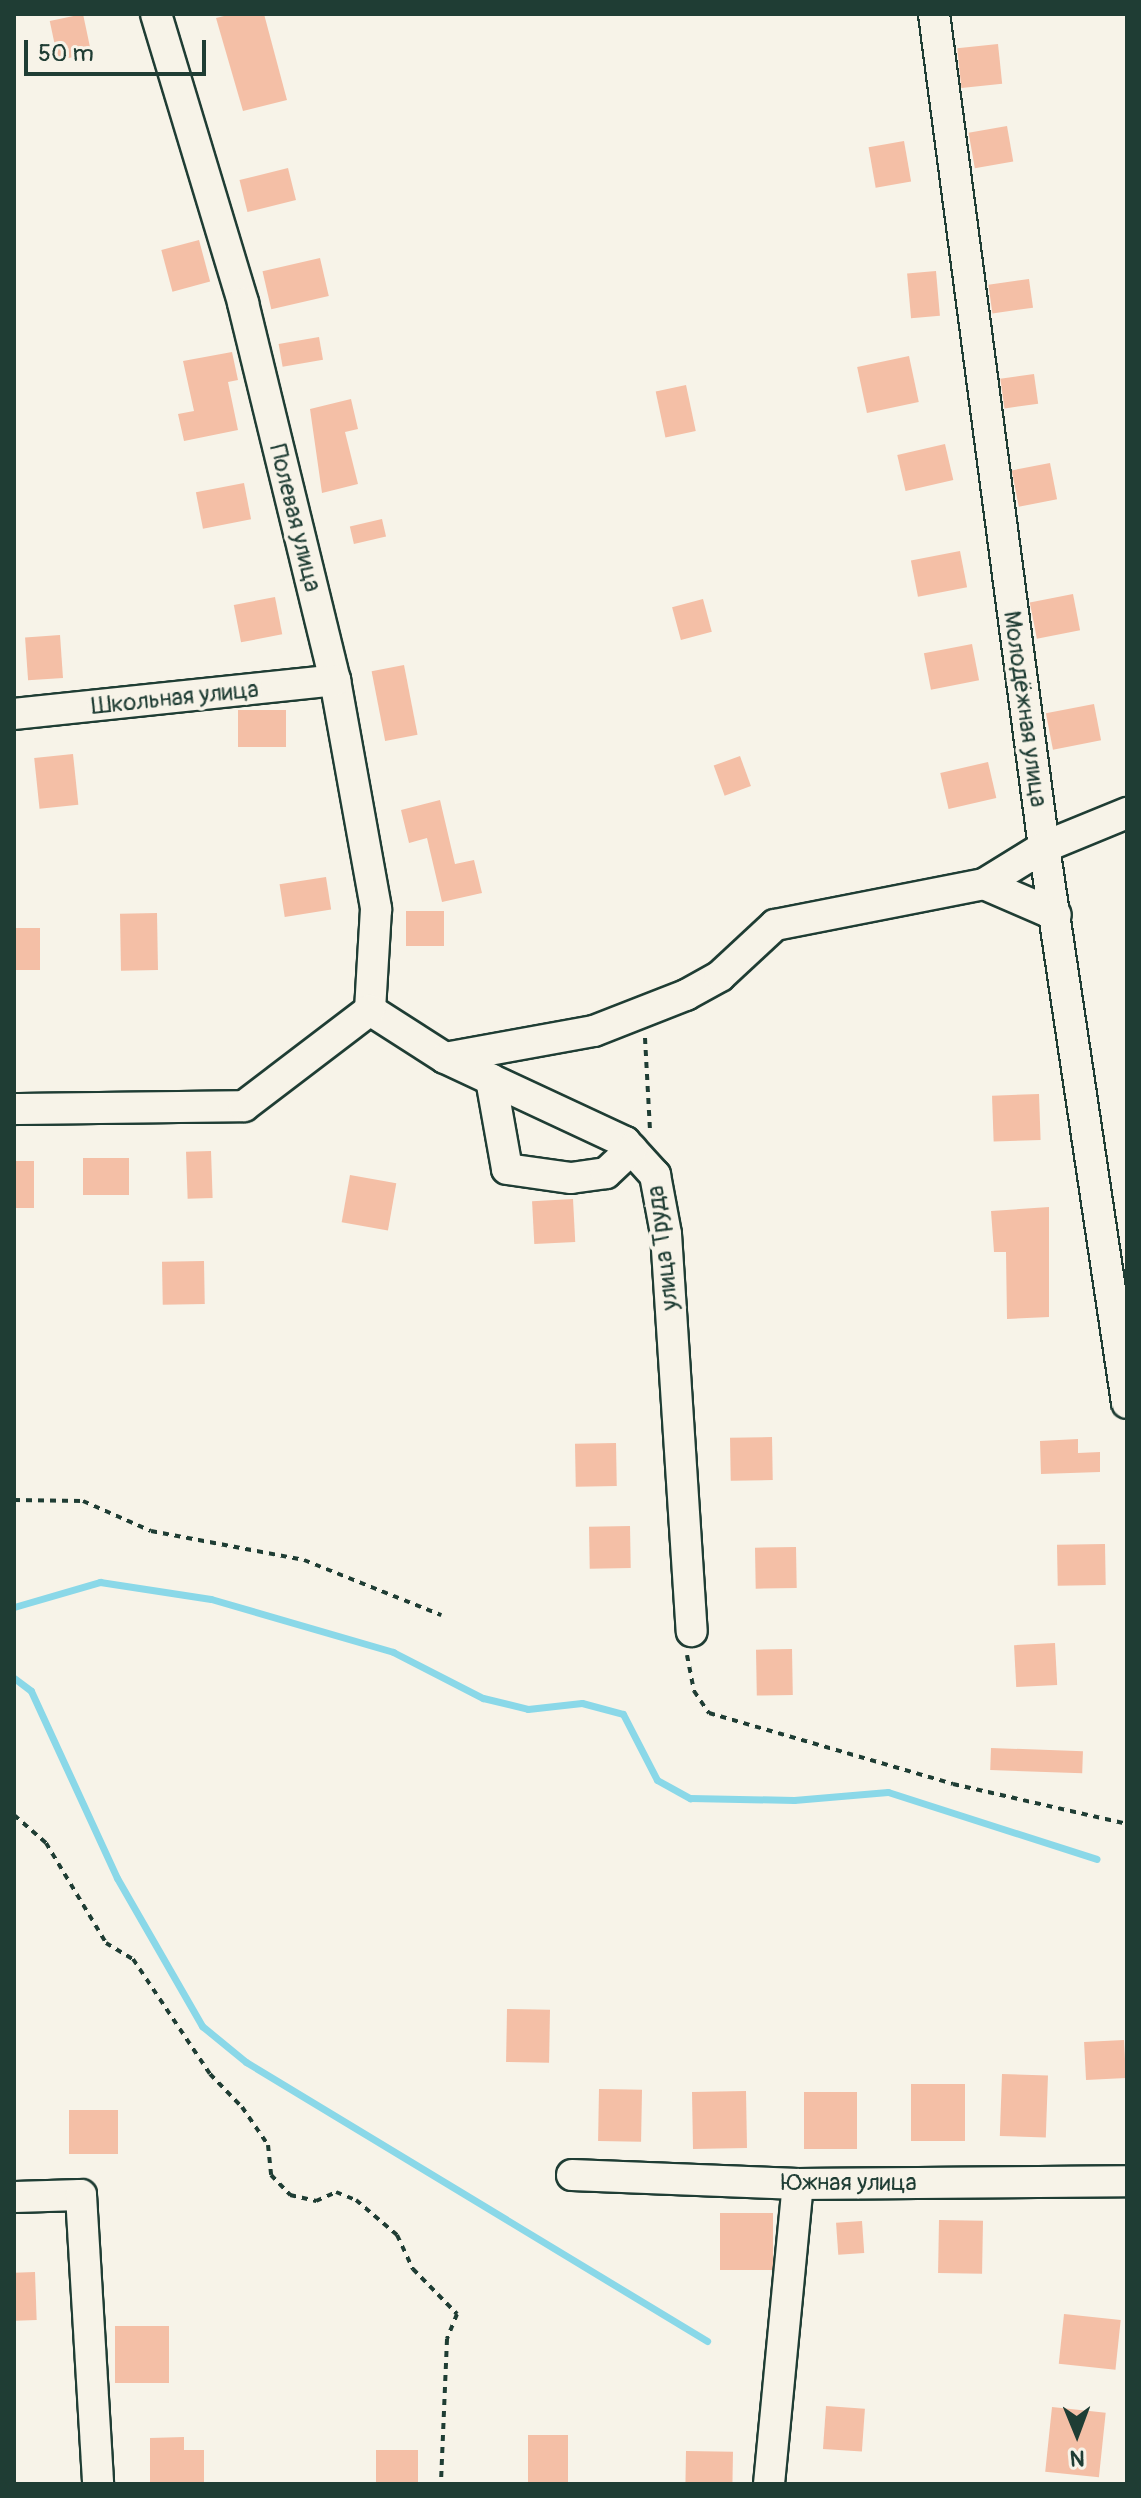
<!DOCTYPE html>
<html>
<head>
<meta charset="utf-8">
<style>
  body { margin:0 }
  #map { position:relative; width:1141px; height:2498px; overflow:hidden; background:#f7f3e8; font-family:Pangolin,sans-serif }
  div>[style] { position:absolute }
  .stream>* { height:7px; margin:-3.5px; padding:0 3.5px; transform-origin:3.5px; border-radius:3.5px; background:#8ad8e8 }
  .building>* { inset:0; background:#f4bfa6; transform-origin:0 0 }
  .path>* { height:4px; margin-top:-2px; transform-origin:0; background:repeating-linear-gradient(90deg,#1f3d34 0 6px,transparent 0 12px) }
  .roads { filter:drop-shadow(2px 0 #1f3d34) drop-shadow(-2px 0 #1f3d34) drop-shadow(0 2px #1f3d34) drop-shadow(0 -2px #1f3d34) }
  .minor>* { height:30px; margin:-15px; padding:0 15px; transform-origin:15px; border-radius:15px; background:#f7f3e8 }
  span { translate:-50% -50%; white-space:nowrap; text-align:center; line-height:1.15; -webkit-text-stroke:8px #f7f3e8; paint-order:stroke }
  .street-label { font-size:24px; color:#1f3d34 }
  .frame { position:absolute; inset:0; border:16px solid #1f3d34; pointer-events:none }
  .north { position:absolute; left:1037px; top:2394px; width:80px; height:80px; -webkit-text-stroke:6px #f7f3e8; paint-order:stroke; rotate:179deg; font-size:22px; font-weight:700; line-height:32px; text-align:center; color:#1f3d34 }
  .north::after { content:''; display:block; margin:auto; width:28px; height:36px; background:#1f3d34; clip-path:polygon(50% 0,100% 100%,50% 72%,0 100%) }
  .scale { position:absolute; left:24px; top:40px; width:182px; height:36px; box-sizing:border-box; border:4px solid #1f3d34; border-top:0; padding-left:10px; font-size:24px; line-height:28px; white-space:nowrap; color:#1f3d34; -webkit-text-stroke:6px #f7f3e8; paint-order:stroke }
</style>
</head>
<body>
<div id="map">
  <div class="stream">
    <div style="left:14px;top:1607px;width:90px;rotate:-16.2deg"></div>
    <div style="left:100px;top:1582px;width:112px;rotate:8.7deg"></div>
    <div style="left:211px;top:1599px;width:190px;rotate:16.2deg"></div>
    <div style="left:393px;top:1652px;width:101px;rotate:27.1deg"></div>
    <div style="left:483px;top:1698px;width:46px;rotate:13.7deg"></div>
    <div style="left:528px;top:1709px;width:54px;rotate:-6.3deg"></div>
    <div style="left:582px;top:1703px;width:42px;rotate:15deg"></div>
    <div style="left:623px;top:1714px;width:74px;rotate:62.7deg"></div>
    <div style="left:657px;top:1780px;width:38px;rotate:29deg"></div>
    <div style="left:690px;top:1798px;width:104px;rotate:1.1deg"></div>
    <div style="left:794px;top:1800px;width:94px;rotate:-4.9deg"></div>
    <div style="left:888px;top:1792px;width:219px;rotate:17.8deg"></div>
    <div style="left:14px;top:1678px;width:21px;rotate:37deg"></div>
    <div style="left:31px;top:1691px;width:206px;rotate:65.3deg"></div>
    <div style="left:117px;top:1878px;width:171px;rotate:60.1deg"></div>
    <div style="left:202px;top:2026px;width:57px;rotate:39.3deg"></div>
    <div style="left:246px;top:2062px;width:539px;rotate:31.18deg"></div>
  </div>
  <div class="building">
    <div style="left:83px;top:14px;width:40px;height:34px;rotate:78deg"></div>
    <div style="clip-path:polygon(232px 14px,264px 14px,287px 100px,243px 111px,216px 18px)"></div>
    <div style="left:998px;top:44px;width:40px;height:41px;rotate:84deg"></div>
    <div style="left:1007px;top:126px;width:36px;height:39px;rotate:80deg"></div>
    <div style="left:904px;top:141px;width:41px;height:36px;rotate:80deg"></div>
    <div style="left:288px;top:168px;width:33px;height:50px;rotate:76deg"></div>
    <div style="left:199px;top:240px;width:43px;height:39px;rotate:75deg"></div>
    <div style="left:320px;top:258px;width:39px;height:59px;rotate:77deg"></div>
    <div style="left:936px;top:271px;width:45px;height:29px;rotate:85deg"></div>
    <div style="left:1029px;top:279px;width:29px;height:41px;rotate:82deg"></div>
    <div style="left:319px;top:337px;width:23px;height:41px;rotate:80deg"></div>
    <div style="clip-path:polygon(232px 352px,238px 380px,228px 382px,238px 430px,184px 441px,178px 414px,194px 411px,183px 361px)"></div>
    <div style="left:909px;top:356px;width:47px;height:53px;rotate:78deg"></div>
    <div style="left:1034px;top:374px;width:30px;height:34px;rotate:82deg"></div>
    <div style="left:686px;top:385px;width:47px;height:31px;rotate:78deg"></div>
    <div style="clip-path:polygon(351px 399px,358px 429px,345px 432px,358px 484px,322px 493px,310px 409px)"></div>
    <div style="left:945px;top:444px;width:37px;height:49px;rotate:77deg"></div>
    <div style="left:1050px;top:463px;width:37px;height:39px;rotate:79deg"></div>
    <div style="left:244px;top:483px;width:37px;height:49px;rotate:79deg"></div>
    <div style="left:382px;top:519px;width:18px;height:33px;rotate:77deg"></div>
    <div style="left:960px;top:551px;width:37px;height:50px;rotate:79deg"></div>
    <div style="left:1073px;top:594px;width:37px;height:44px;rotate:79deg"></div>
    <div style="left:275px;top:597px;width:38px;height:42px;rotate:79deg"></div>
    <div style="left:703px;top:599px;width:34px;height:32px;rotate:75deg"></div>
    <div style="left:60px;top:635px;width:43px;height:35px;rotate:86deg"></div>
    <div style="left:972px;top:644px;width:37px;height:49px;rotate:79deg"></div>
    <div style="left:404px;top:665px;width:71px;height:33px;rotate:79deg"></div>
    <div style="left:1094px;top:704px;width:37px;height:49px;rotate:79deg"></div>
    <div style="left:238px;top:710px;width:48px;height:37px"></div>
    <div style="left:73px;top:754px;width:51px;height:39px;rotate:84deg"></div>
    <div style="left:740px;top:756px;width:32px;height:28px;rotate:70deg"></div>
    <div style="left:988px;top:762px;width:37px;height:49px;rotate:77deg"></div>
    <div style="clip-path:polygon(440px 800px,455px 864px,474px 860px,482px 893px,442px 902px,427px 838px,409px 843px,401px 810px)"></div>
    <div style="left:326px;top:877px;width:33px;height:47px;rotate:81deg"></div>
    <div style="left:444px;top:911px;width:35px;height:38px;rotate:90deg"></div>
    <div style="left:157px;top:913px;width:57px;height:37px;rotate:89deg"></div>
    <div style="left:14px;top:928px;width:26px;height:42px"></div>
    <div style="left:1039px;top:1094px;width:46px;height:47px;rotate:88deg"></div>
    <div style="left:211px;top:1151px;width:47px;height:25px;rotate:88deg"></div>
    <div style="left:83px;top:1158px;width:46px;height:37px"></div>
    <div style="left:14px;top:1161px;width:20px;height:47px"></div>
    <div style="left:350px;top:1175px;width:47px;height:48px;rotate:10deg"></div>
    <div style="left:573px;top:1199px;width:43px;height:41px;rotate:87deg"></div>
    <div style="clip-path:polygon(1049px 1207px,1049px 1317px,1007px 1319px,1006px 1252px,994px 1252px,991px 1211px)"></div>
    <div style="left:204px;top:1261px;width:43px;height:42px;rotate:89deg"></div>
    <div style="left:772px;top:1437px;width:43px;height:42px;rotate:89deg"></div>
    <div style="clip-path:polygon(1078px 1439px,1078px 1453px,1100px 1452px,1100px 1472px,1041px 1474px,1040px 1441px)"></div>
    <div style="left:616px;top:1443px;width:43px;height:41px;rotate:89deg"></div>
    <div style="left:630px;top:1526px;width:42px;height:41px;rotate:89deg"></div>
    <div style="left:1105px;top:1544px;width:41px;height:48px;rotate:89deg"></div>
    <div style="left:796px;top:1547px;width:41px;height:41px;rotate:89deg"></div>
    <div style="left:1055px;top:1643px;width:42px;height:41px;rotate:87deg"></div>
    <div style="left:792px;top:1649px;width:46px;height:36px;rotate:89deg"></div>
    <div style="left:991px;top:1748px;width:92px;height:22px;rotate:2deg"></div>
    <div style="left:507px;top:2009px;width:43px;height:53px;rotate:1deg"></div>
    <div style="left:1124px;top:2040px;width:38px;height:40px;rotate:87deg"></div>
    <div style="left:1002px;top:2074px;width:46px;height:62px;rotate:2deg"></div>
    <div style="left:911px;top:2084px;width:54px;height:57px"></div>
    <div style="left:599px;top:2089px;width:43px;height:52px;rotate:1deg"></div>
    <div style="left:746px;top:2091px;width:57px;height:54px;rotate:89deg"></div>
    <div style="left:804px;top:2092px;width:53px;height:57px"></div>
    <div style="left:69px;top:2110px;width:49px;height:44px"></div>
    <div style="left:720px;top:2213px;width:53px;height:57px"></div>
    <div style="left:939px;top:2220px;width:44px;height:53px;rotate:1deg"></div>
    <div style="left:862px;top:2221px;width:32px;height:26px;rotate:86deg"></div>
    <div style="left:35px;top:2272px;width:48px;height:21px;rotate:88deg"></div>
    <div style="left:1064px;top:2314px;width:57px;height:50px;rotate:6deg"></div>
    <div style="left:115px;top:2326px;width:54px;height:57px"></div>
    <div style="left:826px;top:2406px;width:39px;height:43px;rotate:4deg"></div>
    <div style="left:1052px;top:2407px;width:54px;height:65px;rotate:6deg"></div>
    <div style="left:528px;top:2435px;width:40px;height:49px"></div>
    <div style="clip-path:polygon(184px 2437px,184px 2450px,204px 2450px,204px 2484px,150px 2484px,150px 2438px)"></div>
    <div style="left:376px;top:2450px;width:42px;height:34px"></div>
    <div style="left:686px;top:2451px;width:47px;height:33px;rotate:1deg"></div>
  </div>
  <div class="path">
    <div style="left:645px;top:1038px;width:91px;rotate:86.9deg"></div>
    <div style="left:14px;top:1500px;width:69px;rotate:0.8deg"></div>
    <div style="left:83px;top:1501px;width:74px;rotate:23.8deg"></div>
    <div style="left:151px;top:1531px;width:156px;rotate:10.7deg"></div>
    <div style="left:304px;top:1560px;width:148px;rotate:21.9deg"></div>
    <div style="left:687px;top:1655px;width:37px;rotate:79deg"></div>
    <div style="left:694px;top:1691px;width:27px;rotate:56deg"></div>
    <div style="left:709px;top:1713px;width:254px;rotate:16.2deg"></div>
    <div style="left:953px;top:1784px;width:179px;rotate:12.9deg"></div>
    <div style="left:14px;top:1815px;width:43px;rotate:41.2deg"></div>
    <div style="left:46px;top:1843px;width:117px;rotate:59deg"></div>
    <div style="left:106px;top:1943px;width:31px;rotate:31deg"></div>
    <div style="left:133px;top:1959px;width:138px;rotate:56.2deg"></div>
    <div style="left:210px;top:2074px;width:46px;rotate:45.9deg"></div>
    <div style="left:242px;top:2107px;width:46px;rotate:55.6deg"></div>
    <div style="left:268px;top:2145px;width:30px;rotate:84deg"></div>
    <div style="left:271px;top:2175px;width:28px;rotate:46deg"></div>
    <div style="left:290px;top:2195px;width:27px;rotate:13deg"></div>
    <div style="left:316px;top:2201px;width:22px;rotate:-24deg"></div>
    <div style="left:336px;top:2192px;width:22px;rotate:22deg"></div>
    <div style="left:356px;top:2200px;width:54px;rotate:40.5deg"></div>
    <div style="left:397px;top:2235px;width:38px;rotate:65deg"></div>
    <div style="left:413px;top:2269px;width:63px;rotate:45.6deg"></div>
    <div style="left:457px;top:2314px;width:27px;rotate:112deg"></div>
    <div style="left:447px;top:2339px;width:145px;rotate:92.4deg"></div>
  </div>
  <div class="roads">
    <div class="minor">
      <div style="left:156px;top:14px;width:302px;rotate:73.2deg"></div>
      <div style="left:243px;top:303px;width:388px;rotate:76.3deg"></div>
      <div style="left:335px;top:680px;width:233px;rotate:79.8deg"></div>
      <div style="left:376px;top:909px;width:101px;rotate:93.4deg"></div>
      <div style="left:370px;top:1010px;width:89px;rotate:32.6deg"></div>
      <div style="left:445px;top:1058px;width:199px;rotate:25deg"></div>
      <div style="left:625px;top:1142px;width:45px;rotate:47.7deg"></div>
      <div style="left:655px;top:1175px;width:60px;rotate:79.4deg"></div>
      <div style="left:666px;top:1234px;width:398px;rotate:86.3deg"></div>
      <div style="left:934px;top:14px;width:840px;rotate:82.48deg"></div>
      <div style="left:1044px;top:847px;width:562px;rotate:81.51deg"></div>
      <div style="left:14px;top:714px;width:323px;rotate:-6deg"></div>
      <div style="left:984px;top:884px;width:70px;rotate:-31.7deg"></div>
      <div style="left:1044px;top:847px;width:90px;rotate:-22.3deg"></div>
      <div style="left:445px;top:1058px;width:151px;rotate:-10.3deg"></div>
      <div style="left:594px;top:1031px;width:99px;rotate:-21.4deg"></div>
      <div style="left:686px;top:995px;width:39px;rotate:-29deg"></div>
      <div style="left:720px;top:976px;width:75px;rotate:-42.8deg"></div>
      <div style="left:775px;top:925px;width:213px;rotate:-11.1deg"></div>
      <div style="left:984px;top:884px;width:78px;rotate:23.3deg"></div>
      <div style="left:491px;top:1079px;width:91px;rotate:79.9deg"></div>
      <div style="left:507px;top:1169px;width:65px;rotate:8deg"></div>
      <div style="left:571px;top:1178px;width:35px;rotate:-8deg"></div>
      <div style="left:606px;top:1173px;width:35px;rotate:-43deg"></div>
      <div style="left:14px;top:1109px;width:230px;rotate:-0.7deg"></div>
      <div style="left:244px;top:1106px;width:158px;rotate:-37.3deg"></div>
      <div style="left:572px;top:2175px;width:226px;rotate:2.3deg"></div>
      <div style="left:798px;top:2184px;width:329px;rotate:-0.5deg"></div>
      <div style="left:14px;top:2197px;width:67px;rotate:-1.7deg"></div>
      <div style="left:81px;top:2195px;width:289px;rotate:86.6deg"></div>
      <div style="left:769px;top:2484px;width:301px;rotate:-84.5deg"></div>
    </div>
  </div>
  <div class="street-label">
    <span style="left:295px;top:518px;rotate:76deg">Полевая улица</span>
    <span style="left:175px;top:698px;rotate:-6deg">Школьная улица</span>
    <span style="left:1025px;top:709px;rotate:82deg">Молодёжная улица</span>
    <span style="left:663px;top:1248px;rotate:-97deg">улица Труда</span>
    <span style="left:849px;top:2183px">Южная улица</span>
  </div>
  <div class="frame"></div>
  <div class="north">N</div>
  <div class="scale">50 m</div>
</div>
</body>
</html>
